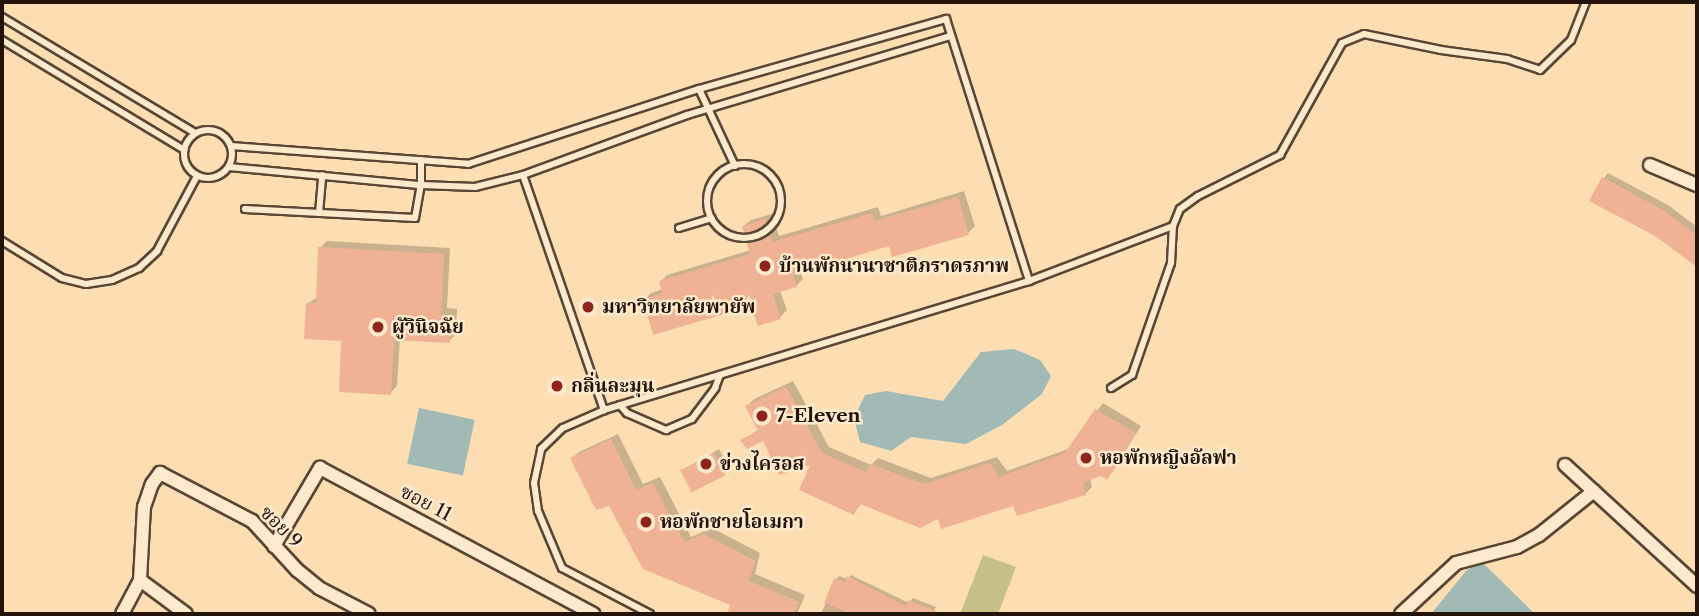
<!DOCTYPE html>
<html>
<head>
<meta charset="utf-8">
<style>
  body { margin:0 }
  #map { position:relative; width:1699px; height:616px; overflow:hidden; background:#fcdeb2; font-family:"Libre Caslon Text","Noto Serif Thai",serif }
  div>[style] { position:absolute }
  .green>* { inset:0; background:#c6bf87 }
  .water>* { inset:0; background:#a2bab5; transform-origin:0 0 }
  .shadow>* { inset:0; background:#0003 }
  .building>* { inset:0; background:#f0b294; transform-origin:0 0 }
  .roads { filter:drop-shadow(2px 0 #594635) drop-shadow(-2px 0 #594635) drop-shadow(0 2px #594635) drop-shadow(0 -2px #594635) }
  .lane>* { height:6px; margin:-3px; padding:0 3px; transform-origin:3px; border-radius:3px; background:#fdeacd }
  .lane>.ring { margin:-3px; padding:0; box-sizing:content-box; background:none; border:6px solid #fdeacd; border-radius:50% }
  .street>* { height:12px; margin:-6px; padding:0 6px; transform-origin:6px; border-radius:6px; background:#fdeacd }
  .dots>* { width:19px; height:19px; translate:-50% -50%; box-sizing:border-box; border:4px solid #fdeacd; border-radius:50% }
  span { translate:-50% -50%; white-space:nowrap; text-align:center; line-height:1.15; -webkit-text-stroke:5px #fdeacd; paint-order:stroke }
  .poi-label { font-size:19px; color:#23130b; font-weight:700 }
  .left { translate:0 -50%; text-align:left }
  .street-label { font-size:19px; color:#23130b }
  .frame { position:absolute; inset:0; border:4px solid #23130b; pointer-events:none }
</style>
</head>
<body>
<div id="map">
  <div class="green">
    <div style="clip-path:polygon(983px 555px,1016px 567px,998px 614px,960px 614px)"></div>
  </div>
  <div class="water">
    <div style="clip-path:polygon(1014px 349px,1040px 360px,1051px 376px,1042px 394px,1002px 425px,966px 444px,911px 437px,891px 451px,860px 442px,854px 418px,865px 395px,886px 391px,943px 401px,981px 352px)"></div>
    <div style="left:419px;top:408px;width:57px;height:57px;rotate:12deg"></div>
    <div style="clip-path:polygon(1481px 561px,1535px 614px,1431px 614px,1466px 571px)"></div>
  </div>
  <div class="shadow">
    <div style="clip-path:polygon(1608px 173px,1668px 205px,1697px 227px,1697px 265px,1656px 235px,1603px 179px)"></div>
    <div style="clip-path:polygon(964px 191px,975px 226px,968px 233px,890px 244px,800px 271px,803px 279px,796px 286px,780px 291px,787px 310px,780px 317px,752px 303px,645px 299px,651px 293px,663px 289px,661px 281px,667px 275px,751px 250px,744px 226px,751px 220px,772px 214px,779px 236px,878px 207px,881px 216px)"></div>
    <div style="clip-path:polygon(327px 241px,450px 248px,447px 308px,457px 309px,456px 334px,449px 341px,400px 338px,397px 386px,390px 393px,308px 303px,318px 297px,320px 248px)"></div>
    <div style="clip-path:polygon(793px 381px,829px 447px,871px 465px,878px 458px,931px 478px,997px 457px,1007px 471px,1071px 448px,1103px 403px,1141px 426px,1113px 471px,1107px 478px,1101px 474px,1090px 478px,1092px 487px,1085px 494px,939px 517px,862px 503px,853px 513px,814px 462px,763px 439px,743px 440px,759px 429px,747px 406px,754px 399px)"></div>
    <div style="clip-path:polygon(618px 434px,643px 484px,660px 477px,691px 537px,712px 528px,760px 553px,755px 574px,805px 595px,797px 614px,728px 614px,732px 604px,610px 504px,572px 458px,579px 452px)"></div>
    <div style="clip-path:polygon(719px 449px,729px 468px,724px 474px,683px 471px)"></div>
    <div style="clip-path:polygon(851px 575px,909px 603px,913px 598px,936px 607px,934px 611px,942px 614px,821px 614px,836px 579px,839px 576px,848px 579px)"></div>
  </div>
  <div class="building">
    <div style="clip-path:polygon(1602px 177px,1663px 210px,1697px 235px,1697px 267px,1655px 236px,1589px 201px)"></div>
    <div style="clip-path:polygon(958px 197px,969px 235px,892px 257px,889px 246px,793px 275px,797px 287px,773px 294px,781px 319px,758px 326px,751px 306px,653px 335px,643px 299px,662px 293px,659px 281px,750px 254px,742px 226px,765px 219px,772px 242px,872px 213px,874px 221px)"></div>
    <div style="clip-path:polygon(318px 247px,444px 254px,441px 315px,451px 315px,450px 343px,394px 340px,391px 395px,339px 392px,341px 341px,304px 339px,306px 303px,316px 303px)"></div>
    <div style="clip-path:polygon(786px 387px,822px 453px,866px 472px,870px 464px,924px 484px,990px 463px,999px 477px,1065px 453px,1095px 409px,1136px 433px,1107px 480px,1100px 476px,1083px 483px,1086px 495px,1017px 516px,1013px 506px,941px 529px,938px 519px,920px 528px,860px 504px,854px 515px,799px 490px,810px 465px,779px 475px,763px 441px,747px 449px,740px 440px,758px 431px,745px 406px)"></div>
    <div style="clip-path:polygon(611px 439px,636px 490px,653px 483px,684px 542px,704px 534px,755px 561px,749px 581px,800px 602px,794px 614px,727px 614px,730px 605px,643px 569px,609px 506px,596px 510px,570px 458px)"></div>
    <div style="left:714px;top:453px;width:25px;height:38px;rotate:63deg"></div>
    <div style="clip-path:polygon(847px 576px,906px 606px,908px 600px,943px 614px,852px 614px,824px 603px,834px 578px,845px 582px)"></div>
  </div>
  <div class="roads">
    <div class="lane">
      <div style="left:2px;top:17px;width:225px;rotate:31deg"></div>
      <div style="left:2px;top:40px;width:213px;rotate:31.1deg"></div>
      <div style="left:699px;top:89px;width:85px;rotate:64.9deg"></div>
      <div class="ring" style="left:184px;top:130px;width:42px;height:42px"></div>
      <div style="left:231px;top:146px;width:238px;rotate:4.3deg"></div>
      <div style="left:468px;top:164px;width:243px;rotate:-18deg"></div>
      <div style="left:699px;top:89px;width:257px;rotate:-15.8deg"></div>
      <div style="left:946px;top:19px;width:275px;rotate:72.4deg"></div>
      <div class="ring" style="left:707px;top:164px;width:68px;height:68px"></div>
      <div style="left:229px;top:167px;width:193px;rotate:5.4deg"></div>
      <div style="left:421px;top:185px;width:54px;rotate:2.1deg"></div>
      <div style="left:475px;top:187px;width:49px;rotate:-14deg"></div>
      <div style="left:523px;top:175px;width:175px;rotate:-20.1deg"></div>
      <div style="left:687px;top:115px;width:275px;rotate:-16.7deg"></div>
      <div style="left:523px;top:175px;width:249px;rotate:71deg"></div>
      <div style="left:245px;top:209px;width:170px;rotate:3deg"></div>
      <div style="left:415px;top:218px;width:34px;rotate:-80deg"></div>
      <div style="left:421px;top:185px;width:25px;rotate:-90deg"></div>
      <div style="left:319px;top:213px;width:38px;rotate:-85deg"></div>
      <div style="left:679px;top:228px;width:34px;rotate:-17deg"></div>
      <div style="left:2px;top:241px;width:70px;rotate:31.7deg"></div>
      <div style="left:62px;top:278px;width:25px;rotate:14deg"></div>
      <div style="left:86px;top:284px;width:26px;rotate:-9deg"></div>
      <div style="left:112px;top:280px;width:30px;rotate:-24deg"></div>
      <div style="left:139px;top:268px;width:25px;rotate:-43deg"></div>
      <div style="left:157px;top:251px;width:85px;rotate:-61.9deg"></div>
      <div style="left:1111px;top:388px;width:25px;rotate:-32deg"></div>
      <div style="left:1132px;top:375px;width:119px;rotate:-70.8deg"></div>
      <div style="left:1171px;top:263px;width:37px;rotate:-87deg"></div>
      <div style="left:1173px;top:226px;width:18px;rotate:-68deg"></div>
      <div style="left:1180px;top:209px;width:22px;rotate:-36deg"></div>
      <div style="left:1198px;top:196px;width:92px;rotate:-26.6deg"></div>
      <div style="left:1280px;top:155px;width:128px;rotate:-61deg"></div>
      <div style="left:1342px;top:43px;width:24px;rotate:-22deg"></div>
      <div style="left:1364px;top:34px;width:79px;rotate:11.7deg"></div>
      <div style="left:1441px;top:50px;width:67px;rotate:7.8deg"></div>
      <div style="left:1507px;top:59px;width:35px;rotate:18deg"></div>
      <div style="left:1540px;top:70px;width:43px;rotate:-44.1deg"></div>
      <div style="left:1571px;top:40px;width:41px;rotate:-68.5deg"></div>
      <div style="left:620px;top:405px;width:11px;rotate:49deg"></div>
      <div style="left:627px;top:413px;width:43px;rotate:23.6deg"></div>
      <div style="left:666px;top:430px;width:28px;rotate:-23deg"></div>
      <div style="left:692px;top:419px;width:39px;rotate:-53deg"></div>
      <div style="left:715px;top:388px;width:14px;rotate:-69deg"></div>
      <div style="left:650px;top:614px;width:99px;rotate:-152.4deg"></div>
      <div style="left:562px;top:568px;width:62px;rotate:-112.8deg"></div>
      <div style="left:538px;top:511px;width:28px;rotate:-98deg"></div>
      <div style="left:534px;top:483px;width:35px;rotate:-78deg"></div>
      <div style="left:541px;top:449px;width:30px;rotate:-44deg"></div>
      <div style="left:563px;top:428px;width:45px;rotate:-23.7deg"></div>
      <div style="left:604px;top:410px;width:444px;rotate:-16.9deg"></div>
      <div style="left:1029px;top:281px;width:154px;rotate:-20.9deg"></div>
    </div>
    <div class="street">
      <div style="left:1650px;top:165px;width:51px;rotate:23.1deg"></div>
      <div style="left:1565px;top:465px;width:179px;rotate:42.5deg"></div>
      <div style="left:274px;top:546px;width:91px;rotate:-59.5deg"></div>
      <div style="left:320px;top:468px;width:310px;rotate:28.1deg"></div>
      <div style="left:140px;top:580px;width:57px;rotate:36.5deg"></div>
      <div style="left:122px;top:614px;width:38px;rotate:-62deg"></div>
      <div style="left:140px;top:580px;width:73px;rotate:-86.9deg"></div>
      <div style="left:144px;top:507px;width:24px;rotate:-71deg"></div>
      <div style="left:152px;top:484px;width:14px;rotate:-54deg"></div>
      <div style="left:160px;top:473px;width:104px;rotate:27.6deg"></div>
      <div style="left:252px;top:521px;width:67px;rotate:47.4deg"></div>
      <div style="left:297px;top:570px;width:28px;rotate:39deg"></div>
      <div style="left:319px;top:588px;width:56px;rotate:27.5deg"></div>
      <div style="left:1401px;top:614px;width:75px;rotate:-42.8deg"></div>
      <div style="left:1456px;top:563px;width:63px;rotate:-14.7deg"></div>
      <div style="left:1517px;top:547px;width:25px;rotate:-29deg"></div>
      <div style="left:1539px;top:535px;width:70px;rotate:-38.7deg"></div>
    </div>
  </div>
  <div class="dots">
    <div style="left:765px;top:266px;background:#8f2418"></div>
    <div style="left:588px;top:307px;background:#8f2418"></div>
    <div style="left:378px;top:327px;background:#8f2418"></div>
    <div style="left:557px;top:386px;background:#8f2418"></div>
    <div style="left:762px;top:416px;background:#8f2418"></div>
    <div style="left:1086px;top:458px;background:#8f2418"></div>
    <div style="left:706px;top:464px;background:#8f2418"></div>
    <div style="left:646px;top:522px;background:#8f2418"></div>
  </div>
  <div class="poi-label">
    <span class="left" style="left:779px;top:266px">บ้านพักนานาชาติภราดรภาพ</span>
    <span class="left" style="left:602px;top:307px">มหาวิทยาลัยพายัพ</span>
    <span class="left" style="left:392px;top:327px">ผัูวินิจฉัย</span>
    <span class="left" style="left:571px;top:386px">กลิ่นละมุน</span>
    <span class="left" style="left:776px;top:416px">7-Eleven</span>
    <span class="left" style="left:1100px;top:458px">หอพักหญิงอัลฟา</span>
    <span class="left" style="left:720px;top:464px">ข่วงไครอส</span>
    <span class="left" style="left:660px;top:522px">หอพักชายโอเมกา</span>
  </div>
  <div class="street-label">
    <span style="left:426px;top:503px;rotate:28deg">ซอย 11</span>
    <span style="left:281px;top:527px;rotate:45deg">ซอย 9</span>
  </div>
  <div class="frame"></div>
</div>
</body>
</html>
